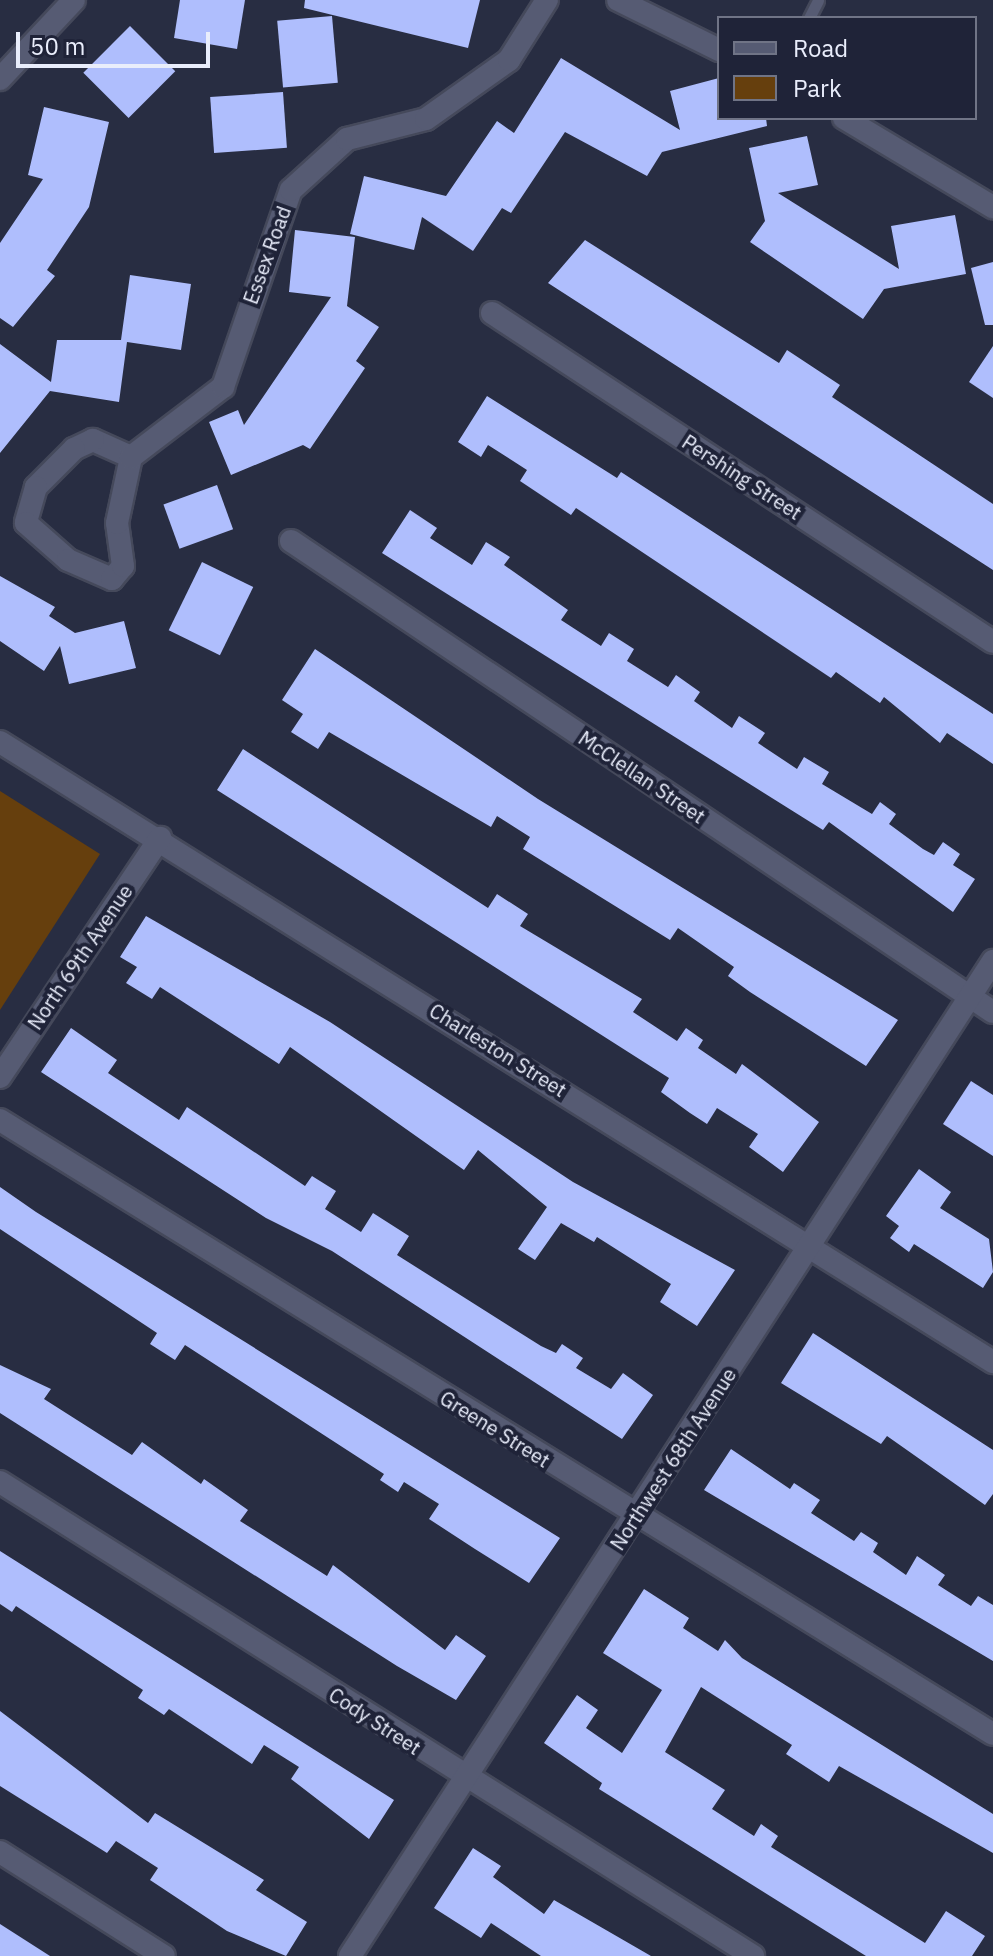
<!DOCTYPE html>
<html>
<head>
<meta charset="utf-8">
<style>
  body { margin:0 }
  #map { position:relative; width:993px; height:1956px; overflow:hidden; background:#282d42; font-family:"IBM Plex Sans",sans-serif }
  div>[style] { position:absolute }
  .green>* { inset:0; background:#663f0d }
  .building>* { inset:0; background:#afbefd; transform-origin:0 0 }
  .roads { filter:drop-shadow(2px 0 #45495b) drop-shadow(-2px 0 #45495b) drop-shadow(0 2px #45495b) drop-shadow(0 -2px #45495b) }
  .service>* { height:11px; margin:-5.5px; padding:0 5.5px; transform-origin:5.5px; border-radius:5.5px; background:#565b73 }
  .minor>* { height:22px; margin:-11px; padding:0 11px; transform-origin:11px; border-radius:11px; background:#565b73 }
  .tertiary>* { height:22px; margin:-11px; padding:0 11px; transform-origin:11px; border-radius:11px; background:#565b73 }
  span { translate:-50% -50%; white-space:nowrap; text-align:center; line-height:1.15; -webkit-text-stroke:8px #1f2338; paint-order:stroke }
  .street-label { font-size:20px; color:#e9edfb }
  .legend { position:absolute; left:717px; top:16px; width:260px; height:104px; box-sizing:border-box; background:#1f2338; border:2px solid #707486; margin:0; padding:10px 14px; list-style:none; font-size:24px; color:#e9edfb }
  .legend li { display:flex; align-items:center; gap:16px; height:40px }
  .legend b { width:40px; border:2px solid #707486 }
  .scale { position:absolute; left:16px; top:32px; width:194px; height:36px; box-sizing:border-box; border:4px solid #e9edfb; border-top:0; padding-left:10px; font-size:24px; line-height:28px; white-space:nowrap; color:#e9edfb; -webkit-text-stroke:6px #1f2338; paint-order:stroke }
</style>
</head>
<body>
<div id="map">
  <div class="green">
    <div style="clip-path:polygon(0 791px,100px 854px,0 1010px)"></div>
  </div>
  <div class="building">
    <div style="clip-path:polygon(180px 0,245px 0,237px 49px,174px 38px)"></div>
    <div style="clip-path:polygon(305px 0,480px 0,468px 48px,304px 8px)"></div>
    <div style="left:332px;top:16px;width:67px;height:55px;rotate:85deg"></div>
    <div style="left:130px;top:26px;width:64px;height:66px;rotate:45deg"></div>
    <div style="clip-path:polygon(561px 58px,680px 130px,670px 91px,719px 78px,719px 118px,766px 118px,767px 126px,662px 152px,647px 176px,565px 132px,511px 213px,502px 208px,473px 251px,422px 217px,414px 250px,350px 234px,364px 176px,446px 196px,497px 121px,514px 133px)"></div>
    <div style="left:283px;top:92px;width:56px;height:73px;rotate:86deg"></div>
    <div style="clip-path:polygon(44px 107px,109px 122px,89px 207px,47px 270px,55px 276px,13px 327px,0 318px,0 243px,43px 179px,28px 175px)"></div>
    <div style="clip-path:polygon(807px 136px,818px 185px,778px 193px,899px 269px,891px 226px,955px 215px,966px 274px,884px 289px,863px 319px,750px 242px,765px 221px,749px 148px)"></div>
    <div style="clip-path:polygon(295px 230px,355px 237px,347px 306px,379px 327px,356px 361px,365px 368px,310px 449px,303px 445px,231px 475px,209px 422px,238px 410px,244px 425px,331px 297px,289px 292px)"></div>
    <div style="clip-path:polygon(585px 240px,779px 363px,787px 350px,840px 385px,832px 397px,993px 504px,993px 570px,548px 283px)"></div>
    <div style="clip-path:polygon(993px 262px,993px 325px,985px 325px,971px 268px)"></div>
    <div style="clip-path:polygon(130px 275px,191px 284px,181px 350px,127px 342px,119px 402px,50px 391px,0 453px,0 344px,51px 382px,57px 340px,121px 340px)"></div>
    <div style="clip-path:polygon(993px 346px,993px 398px,969px 382px)"></div>
    <div style="clip-path:polygon(487px 396px,617px 478px,621px 472px,993px 714px,993px 764px,947px 733px,940px 743px,884px 697px,880px 703px,836px 672px,831px 678px,576px 508px,571px 515px,520px 481px,527px 470px,488px 445px,481px 457px,458px 442px)"></div>
    <div style="left:217px;top:485px;width:47px;height:57px;rotate:70deg"></div>
    <div style="clip-path:polygon(410px 510px,437px 528px,430px 538px,472px 565px,486px 542px,510px 557px,504px 565px,568px 610px,561px 620px,601px 646px,609px 633px,634px 649px,627px 661px,668px 687px,676px 675px,700px 692px,694px 701px,732px 728px,739px 716px,765px 733px,758px 743px,797px 769px,804px 757px,829px 772px,822px 784px,872px 814px,880px 802px,896px 814px,889px 824px,923px 849px,934px 855px,943px 842px,960px 854px,953px 865px,975px 879px,953px 912px,829px 822px,823px 830px,382px 553px)"></div>
    <div style="left:202px;top:562px;width:57px;height:76px;rotate:26deg"></div>
    <div style="clip-path:polygon(0 576px,55px 607px,49px 616px,75px 633px,124px 621px,136px 668px,69px 684px,60px 646px,44px 671px,0 641px)"></div>
    <div style="clip-path:polygon(315px 649px,538px 799px,898px 1020px,866px 1066px,750px 992px,728px 976px,734px 967px,678px 928px,670px 940px,523px 849px,530px 837px,497px 816px,491px 827px,329px 732px,318px 749px,291px 732px,303px 714px,282px 700px)"></div>
    <div style="clip-path:polygon(243px 749px,488px 908px,497px 894px,528px 914px,520px 926px,642px 999px,633px 1012px,677px 1041px,686px 1028px,703px 1040px,698px 1048px,736px 1074px,742px 1064px,819px 1122px,783px 1172px,749px 1147px,758px 1134px,717px 1108px,707px 1124px,690px 1113px,661px 1092px,669px 1078px,217px 790px)"></div>
    <div style="clip-path:polygon(146px 916px,330px 1022px,573px 1182px,735px 1270px,697px 1326px,660px 1302px,671px 1284px,597px 1237px,594px 1242px,561px 1223px,535px 1260px,518px 1249px,547px 1207px,478px 1150px,464px 1170px,290px 1047px,279px 1064px,160px 987px,152px 999px,126px 983px,137px 967px,120px 957px)"></div>
    <div style="clip-path:polygon(71px 1028px,117px 1060px,108px 1073px,179px 1120px,187px 1107px,305px 1186px,312px 1176px,336px 1191px,325px 1209px,361px 1232px,373px 1213px,409px 1236px,397px 1255px,541px 1346px,556px 1353px,562px 1344px,583px 1358px,576px 1368px,611px 1389px,623px 1373px,653px 1395px,622px 1439px,332px 1251px,266px 1218px,41px 1072px)"></div>
    <div style="clip-path:polygon(971px 1081px,993px 1095px,993px 1156px,943px 1124px)"></div>
    <div style="clip-path:polygon(919px 1169px,951px 1192px,940px 1208px,989px 1239px,993px 1272px,983px 1288px,914px 1244px,909px 1252px,890px 1238px,899px 1226px,886px 1216px)"></div>
    <div style="clip-path:polygon(0 1187px,36px 1212px,560px 1538px,529px 1583px,475px 1549px,429px 1519px,439px 1504px,404px 1482px,398px 1492px,380px 1480px,384px 1474px,185px 1345px,175px 1360px,150px 1344px,157px 1333px,0 1229px)"></div>
    <div style="clip-path:polygon(813px 1333px,993px 1450px,993px 1494px,985px 1505px,887px 1436px,881px 1444px,781px 1383px)"></div>
    <div style="clip-path:polygon(0 1365px,51px 1389px,44px 1399px,132px 1455px,142px 1442px,201px 1484px,204px 1479px,248px 1510px,240px 1521px,327px 1576px,333px 1565px,445px 1650px,456px 1635px,486px 1656px,456px 1700px,397px 1666px,0 1413px)"></div>
    <div style="clip-path:polygon(731px 1449px,790px 1489px,794px 1483px,820px 1500px,811px 1513px,854px 1541px,861px 1532px,878px 1543px,873px 1552px,906px 1575px,917px 1556px,945px 1575px,938px 1585px,971px 1606px,978px 1596px,993px 1605px,993px 1661px,704px 1490px)"></div>
    <div style="clip-path:polygon(0 1551px,394px 1800px,369px 1839px,291px 1779px,299px 1767px,264px 1745px,252px 1764px,169px 1709px,164px 1715px,138px 1698px,143px 1690px,16px 1606px,12px 1612px,0 1604px)"></div>
    <div style="clip-path:polygon(644px 1589px,689px 1618px,683px 1628px,718px 1651px,725px 1640px,742px 1658px,993px 1814px,993px 1853px,839px 1766px,829px 1782px,786px 1754px,792px 1745px,701px 1687px,665px 1752px,725px 1790px,712px 1809px,754px 1836px,761px 1824px,778px 1836px,771px 1847px,925px 1943px,946px 1911px,985px 1936px,972px 1956px,866px 1956px,599px 1789px,602px 1783px,544px 1743px,577px 1695px,598px 1710px,586px 1728px,622px 1753px,662px 1690px,603px 1653px)"></div>
    <div style="clip-path:polygon(0 1711px,148px 1823px,155px 1813px,264px 1880px,256px 1890px,307px 1922px,286px 1956px,227px 1931px,150px 1880px,158px 1868px,116px 1841px,107px 1853px,0 1786px)"></div>
    <div style="clip-path:polygon(473px 1848px,501px 1866px,493px 1877px,544px 1914px,554px 1900px,651px 1956px,541px 1956px,491px 1923px,481px 1938px,434px 1908px)"></div>
    <div style="clip-path:polygon(0 1924px,50px 1956px,0 1956px)"></div>
  </div>
  <div class="roads">
    <div class="service">
      <div style="left:809px;top:18px;width:20px;rotate:-63deg"></div>
    </div>
    <div class="minor">
      <div style="left:618px;top:0;width:113px;rotate:26.3deg"></div>
      <div style="left:0;top:79px;width:108px;rotate:-46.9deg"></div>
      <div style="left:844px;top:118px;width:174px;rotate:30.9deg"></div>
      <div style="left:492px;top:313px;width:599px;rotate:33.29deg"></div>
      <div style="left:131px;top:457px;width:42px;rotate:-155.9deg"></div>
      <div style="left:93px;top:440px;width:21px;rotate:155deg"></div>
      <div style="left:74px;top:449px;width:54px;rotate:135deg"></div>
      <div style="left:36px;top:487px;width:37px;rotate:106deg"></div>
      <div style="left:26px;top:523px;width:56px;rotate:41.4deg"></div>
      <div style="left:68px;top:560px;width:48px;rotate:23.4deg"></div>
      <div style="left:112px;top:579px;width:17px;rotate:-50deg"></div>
      <div style="left:123px;top:566px;width:43px;rotate:-97.9deg"></div>
      <div style="left:117px;top:523px;width:67px;rotate:-78deg"></div>
      <div style="left:131px;top:457px;width:116px;rotate:-37.3deg"></div>
      <div style="left:223px;top:387px;width:208px;rotate:-71deg"></div>
      <div style="left:291px;top:190px;width:76px;rotate:-42.3deg"></div>
      <div style="left:347px;top:139px;width:81px;rotate:-14.2deg"></div>
      <div style="left:426px;top:119px;width:102px;rotate:-35.4deg"></div>
      <div style="left:509px;top:60px;width:71px;rotate:-57.7deg"></div>
      <div style="left:291px;top:541px;width:845px;rotate:33.86deg"></div>
      <div style="left:0;top:742px;width:1171px;rotate:31.98deg"></div>
      <div style="left:0;top:1077px;width:288px;rotate:-56.2deg"></div>
      <div style="left:0;top:1120px;width:1167px;rotate:31.73deg"></div>
      <div style="left:0;top:1482px;width:890px;rotate:32.19deg"></div>
      <div style="left:0;top:1852px;width:194px;rotate:32.4deg"></div>
    </div>
    <div class="tertiary">
      <div style="left:350px;top:1956px;width:1185px;rotate:-57.13deg"></div>
    </div>
  </div>
  <div class="street-label">
    <span style="left:267px;top:255px;rotate:-70deg">Essex Road</span>
    <span style="left:742px;top:477px;rotate:33deg">Pershing Street</span>
    <span style="left:642px;top:777px;rotate:34deg">McClellan Street</span>
    <span style="left:80px;top:957px;rotate:-56deg">North 69th Avenue</span>
    <span style="left:498px;top:1050px;rotate:32deg">Charleston Street</span>
    <span style="left:495px;top:1429px;rotate:32deg">Greene Street</span>
    <span style="left:673px;top:1459px;rotate:-57deg">Northwest 68th Avenue</span>
    <span style="left:375px;top:1721px;rotate:33deg">Cody Street</span>
  </div>
  <ul class="legend">
  <li><b style="height:10px;background:#565b73"></b>Road</li>
  <li><b style="height:22px;background:#663f0d"></b>Park</li>
  </ul>
  <div class="scale">50 m</div>
</div>
</body>
</html>
